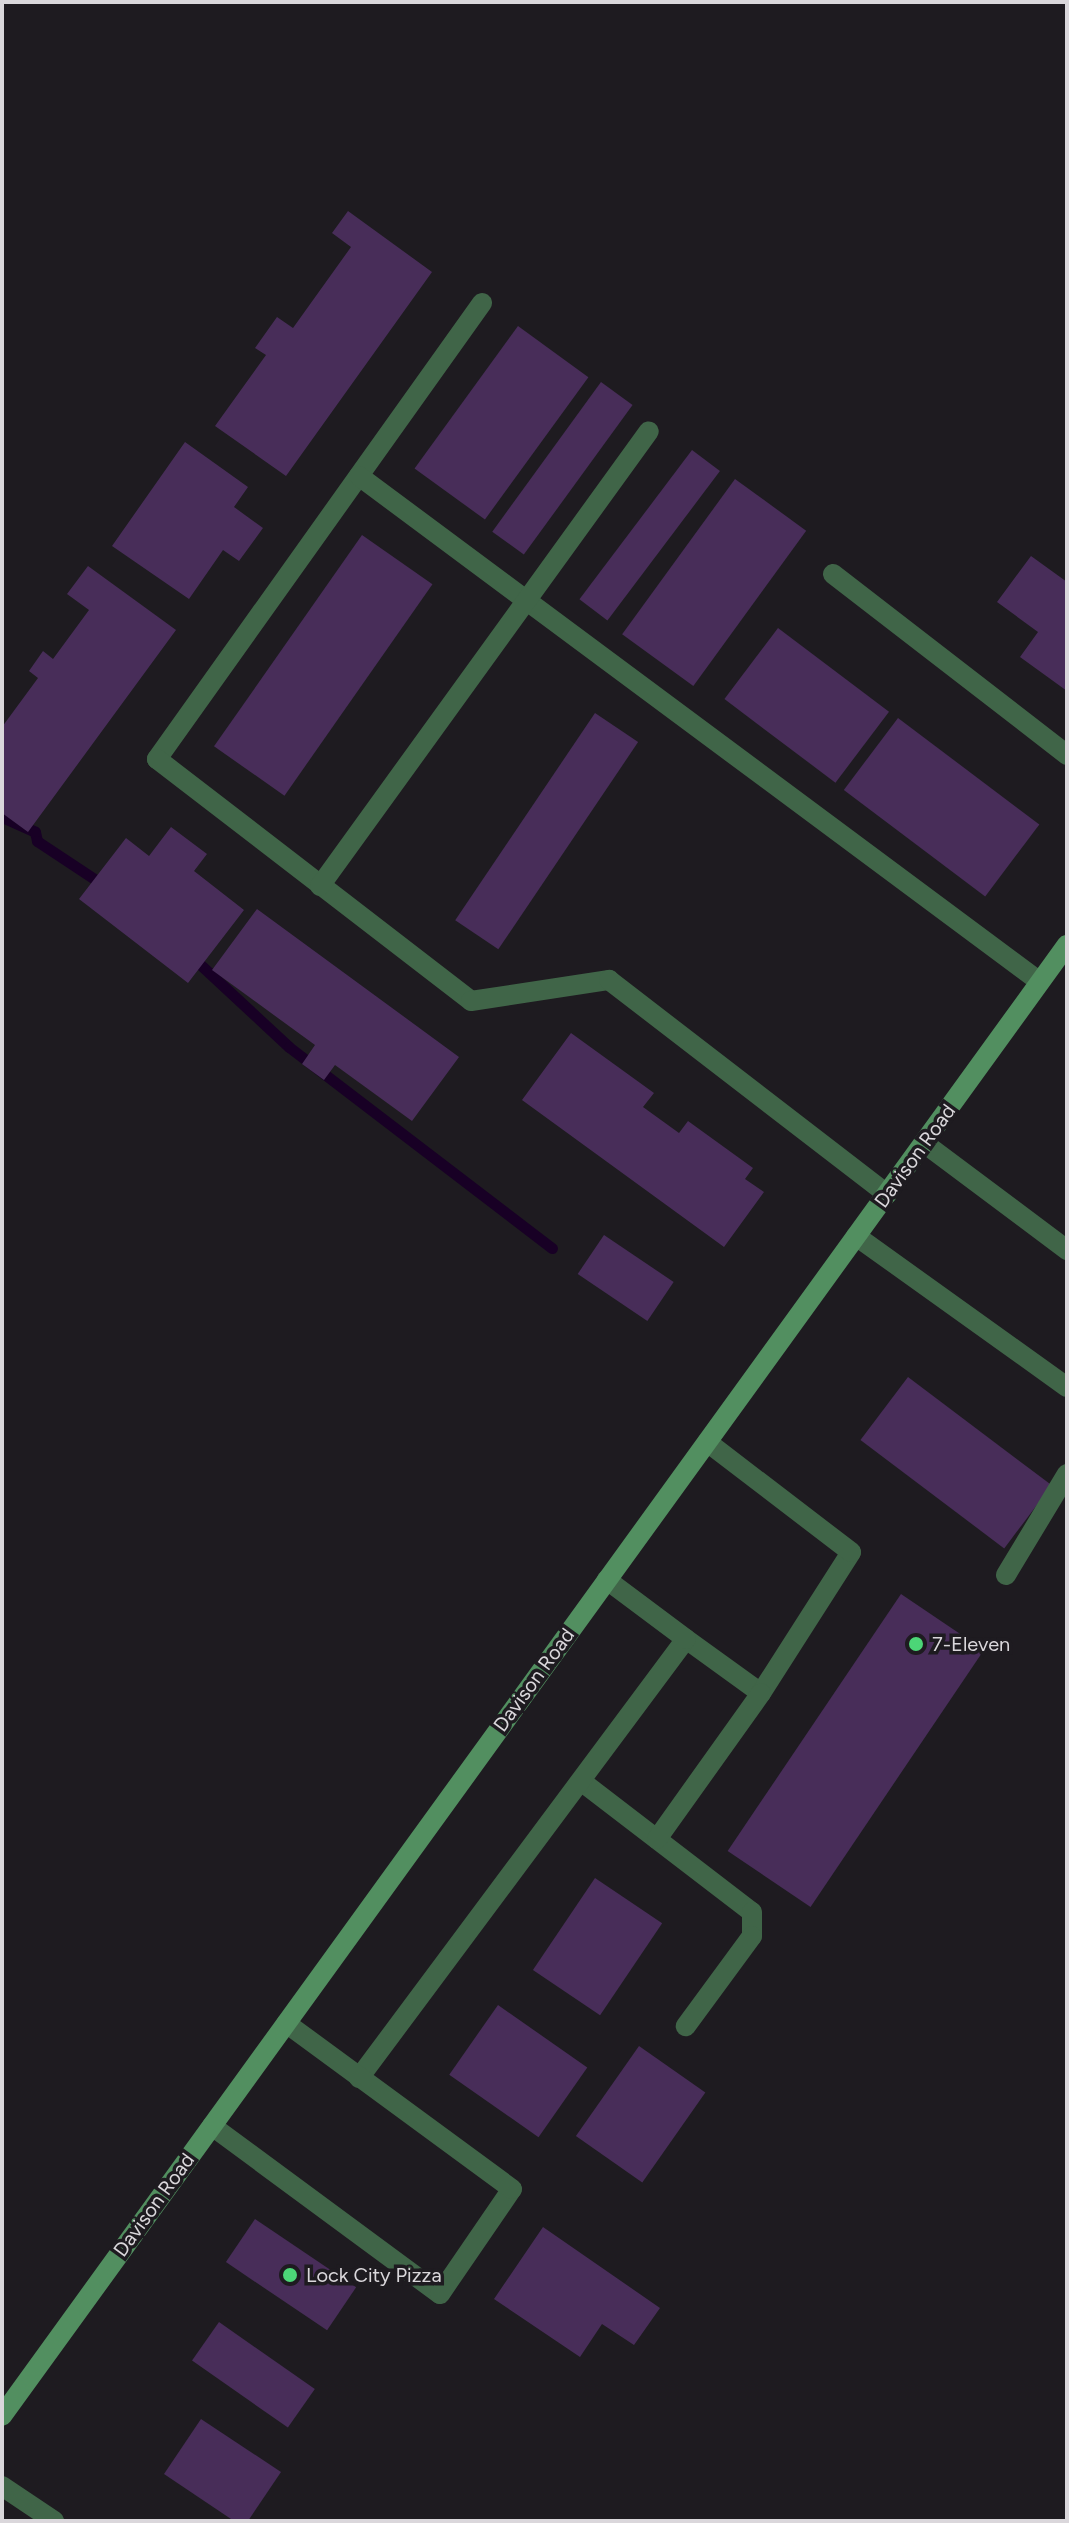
<!DOCTYPE html>
<html>
<head>
<meta charset="utf-8">
<style>
  body { margin:0 }
  #map { position:relative; width:1069px; height:2523px; overflow:hidden; background:#1e1b20; font-family:Figtree,sans-serif }
  div>[style] { position:absolute }
  .stream>* { height:11px; margin:-5.5px; padding:0 5.5px; transform-origin:5.5px; border-radius:5.5px; background:#180025 }
  .building>* { inset:0; background:#482d59; transform-origin:0 0 }
  .lane>* { height:20px; margin:-10px; padding:0 10px; transform-origin:10px; border-radius:10px; background:#406548 }
  .street>* { height:20px; margin:-10px; padding:0 10px; transform-origin:10px; border-radius:10px; background:#406548 }
  .secondary>* { height:20px; margin:-10px; padding:0 10px; transform-origin:10px; border-radius:10px; background:#528f60 }
  .dots>* { width:22px; height:22px; translate:-50% -50%; box-sizing:border-box; border:4px solid #1e1b20; border-radius:50% }
  span { translate:-50% -50%; white-space:nowrap; text-align:center; line-height:1.15; -webkit-text-stroke:7px #1e1b20; paint-order:stroke }
  .street-label { font-size:20px; color:#dad7db }
  .poi-label { font-size:20px; color:#dad7db }
  .left { translate:0 -50%; text-align:left }
  .frame { position:absolute; inset:0; border:4px solid #dad7db; pointer-events:none }
</style>
</head>
<body>
<div id="map">
  <div class="stream">
    <div style="left:2px;top:817px;width:36px;rotate:24deg"></div>
    <div style="left:35px;top:832px;width:9px;rotate:77deg"></div>
    <div style="left:37px;top:841px;width:82px;rotate:33.5deg"></div>
    <div style="left:190px;top:955px;width:135px;rotate:42.9deg"></div>
    <div style="left:289px;top:1047px;width:331px;rotate:37.4deg"></div>
  </div>
  <div class="building">
    <div style="clip-path:polygon(348px 211px,432px 272px,286px 476px,215px 426px,266px 355px,255px 348px,277px 317px,293px 328px,351px 247px,332px 233px)"></div>
    <div style="left:518px;top:326px;width:87px;height:176px;rotate:36deg"></div>
    <div style="left:601px;top:382px;width:39px;height:185px;rotate:36deg"></div>
    <div style="clip-path:polygon(185px 442px,248px 487px,234px 507px,263px 528px,239px 561px,223px 550px,189px 599px,112px 546px)"></div>
    <div style="left:692px;top:450px;width:35px;height:187px;rotate:37deg"></div>
    <div style="left:735px;top:479px;width:88px;height:192px;rotate:36deg"></div>
    <div style="left:362px;top:535px;width:86px;height:258px;rotate:35deg"></div>
    <div style="clip-path:polygon(1031px 556px,1067px 582px,1067px 691px,1020px 657px,1038px 632px,997px 602px)"></div>
    <div style="clip-path:polygon(88px 566px,176px 630px,28px 832px,2px 813px,2px 727px,38px 678px,29px 671px,43px 651px,53px 659px,89px 610px,67px 594px)"></div>
    <div style="left:778px;top:628px;width:139px;height:89px;rotate:37deg"></div>
    <div style="left:595px;top:713px;width:52px;height:250px;rotate:34deg"></div>
    <div style="left:898px;top:718px;width:177px;height:90px;rotate:37deg"></div>
    <div style="clip-path:polygon(171px 827px,207px 854px,194px 871px,244px 910px,188px 983px,79px 899px,126px 838px,149px 856px)"></div>
    <div style="clip-path:polygon(257px 909px,459px 1057px,412px 1121px,335px 1065px,324px 1080px,302px 1064px,315px 1045px,212px 970px)"></div>
    <div style="clip-path:polygon(571px 1033px,654px 1093px,643px 1107px,679px 1133px,688px 1121px,753px 1168px,745px 1179px,764px 1192px,724px 1247px,522px 1100px)"></div>
    <div style="left:604px;top:1235px;width:84px;height:47px;rotate:34deg"></div>
    <div style="left:908px;top:1377px;width:180px;height:79px;rotate:37deg"></div>
    <div style="left:901px;top:1594px;width:100px;height:310px;rotate:34deg"></div>
    <div style="left:595px;top:1878px;width:81px;height:111px;rotate:34deg"></div>
    <div style="left:498px;top:2005px;width:109px;height:85px;rotate:35deg"></div>
    <div style="left:639px;top:2046px;width:81px;height:110px;rotate:35deg"></div>
    <div style="left:255px;top:2219px;width:122px;height:52px;rotate:34deg"></div>
    <div style="clip-path:polygon(543px 2227px,660px 2308px,634px 2345px,602px 2324px,580px 2357px,494px 2299px)"></div>
    <div style="left:219px;top:2322px;width:117px;height:47px;rotate:35deg"></div>
    <div style="clip-path:polygon(201px 2419px,281px 2472px,248px 2521px,234px 2521px,164px 2474px)"></div>
  </div>
  <div class="lane">
    <div style="left:833px;top:574px;width:296px;rotate:37.7deg"></div>
    <div style="left:924px;top:1143px;width:179px;rotate:36.8deg"></div>
    <div style="left:856px;top:1236px;width:259px;rotate:35.6deg"></div>
    <div style="left:1006px;top:1575px;width:118px;rotate:-58.9deg"></div>
    <div style="left:686px;top:1639px;width:92px;rotate:35.8deg"></div>
    <div style="left:761px;top:1693px;width:167px;rotate:-57.4deg"></div>
    <div style="left:851px;top:1552px;width:181px;rotate:-142.6deg"></div>
    <div style="left:581px;top:1781px;width:215px;rotate:37.5deg"></div>
    <div style="left:752px;top:1912px;width:24px;rotate:90deg"></div>
    <div style="left:752px;top:1936px;width:112px;rotate:126.3deg"></div>
    <div style="left:657px;top:1839px;width:179px;rotate:-54.5deg"></div>
    <div style="left:359px;top:2078px;width:547px;rotate:-53.32deg"></div>
    <div style="left:686px;top:1639px;width:99px;rotate:-143.2deg"></div>
    <div style="left:212px;top:2126px;width:283px;rotate:36.4deg"></div>
    <div style="left:440px;top:2294px;width:127px;rotate:-55.6deg"></div>
    <div style="left:512px;top:2189px;width:280px;rotate:-143.7deg"></div>
  </div>
  <div class="street">
    <div style="left:482px;top:303px;width:560px;rotate:125.48deg"></div>
    <div style="left:157px;top:759px;width:396px;rotate:37.6deg"></div>
    <div style="left:471px;top:1001px;width:140px;rotate:-8.7deg"></div>
    <div style="left:609px;top:980px;width:351px;rotate:37.6deg"></div>
    <div style="left:359px;top:476px;width:848px;rotate:36.61deg"></div>
    <div style="left:320px;top:886px;width:561px;rotate:-54.13deg"></div>
    <div style="left:2px;top:2486px;width:63px;rotate:33.9deg"></div>
  </div>
  <div class="secondary">
    <div style="left:2px;top:2416px;width:1816px;rotate:-54.1deg"></div>
  </div>
  <div class="dots">
    <div style="left:916px;top:1644px;background:#4cd677"></div>
    <div style="left:290px;top:2275px;background:#4cd677"></div>
  </div>
  <div class="street-label">
    <span style="left:915px;top:1156px;rotate:-54deg">Davison Road</span>
    <span style="left:534px;top:1680px;rotate:-54deg">Davison Road</span>
    <span style="left:154px;top:2205px;rotate:-54deg">Davison Road</span>
  </div>
  <div class="poi-label">
    <span class="left" style="left:932px;top:1644px">7-Eleven</span>
    <span class="left" style="left:306px;top:2275px">Lock City Pizza</span>
  </div>
  <div class="frame"></div>
</div>
</body>
</html>
